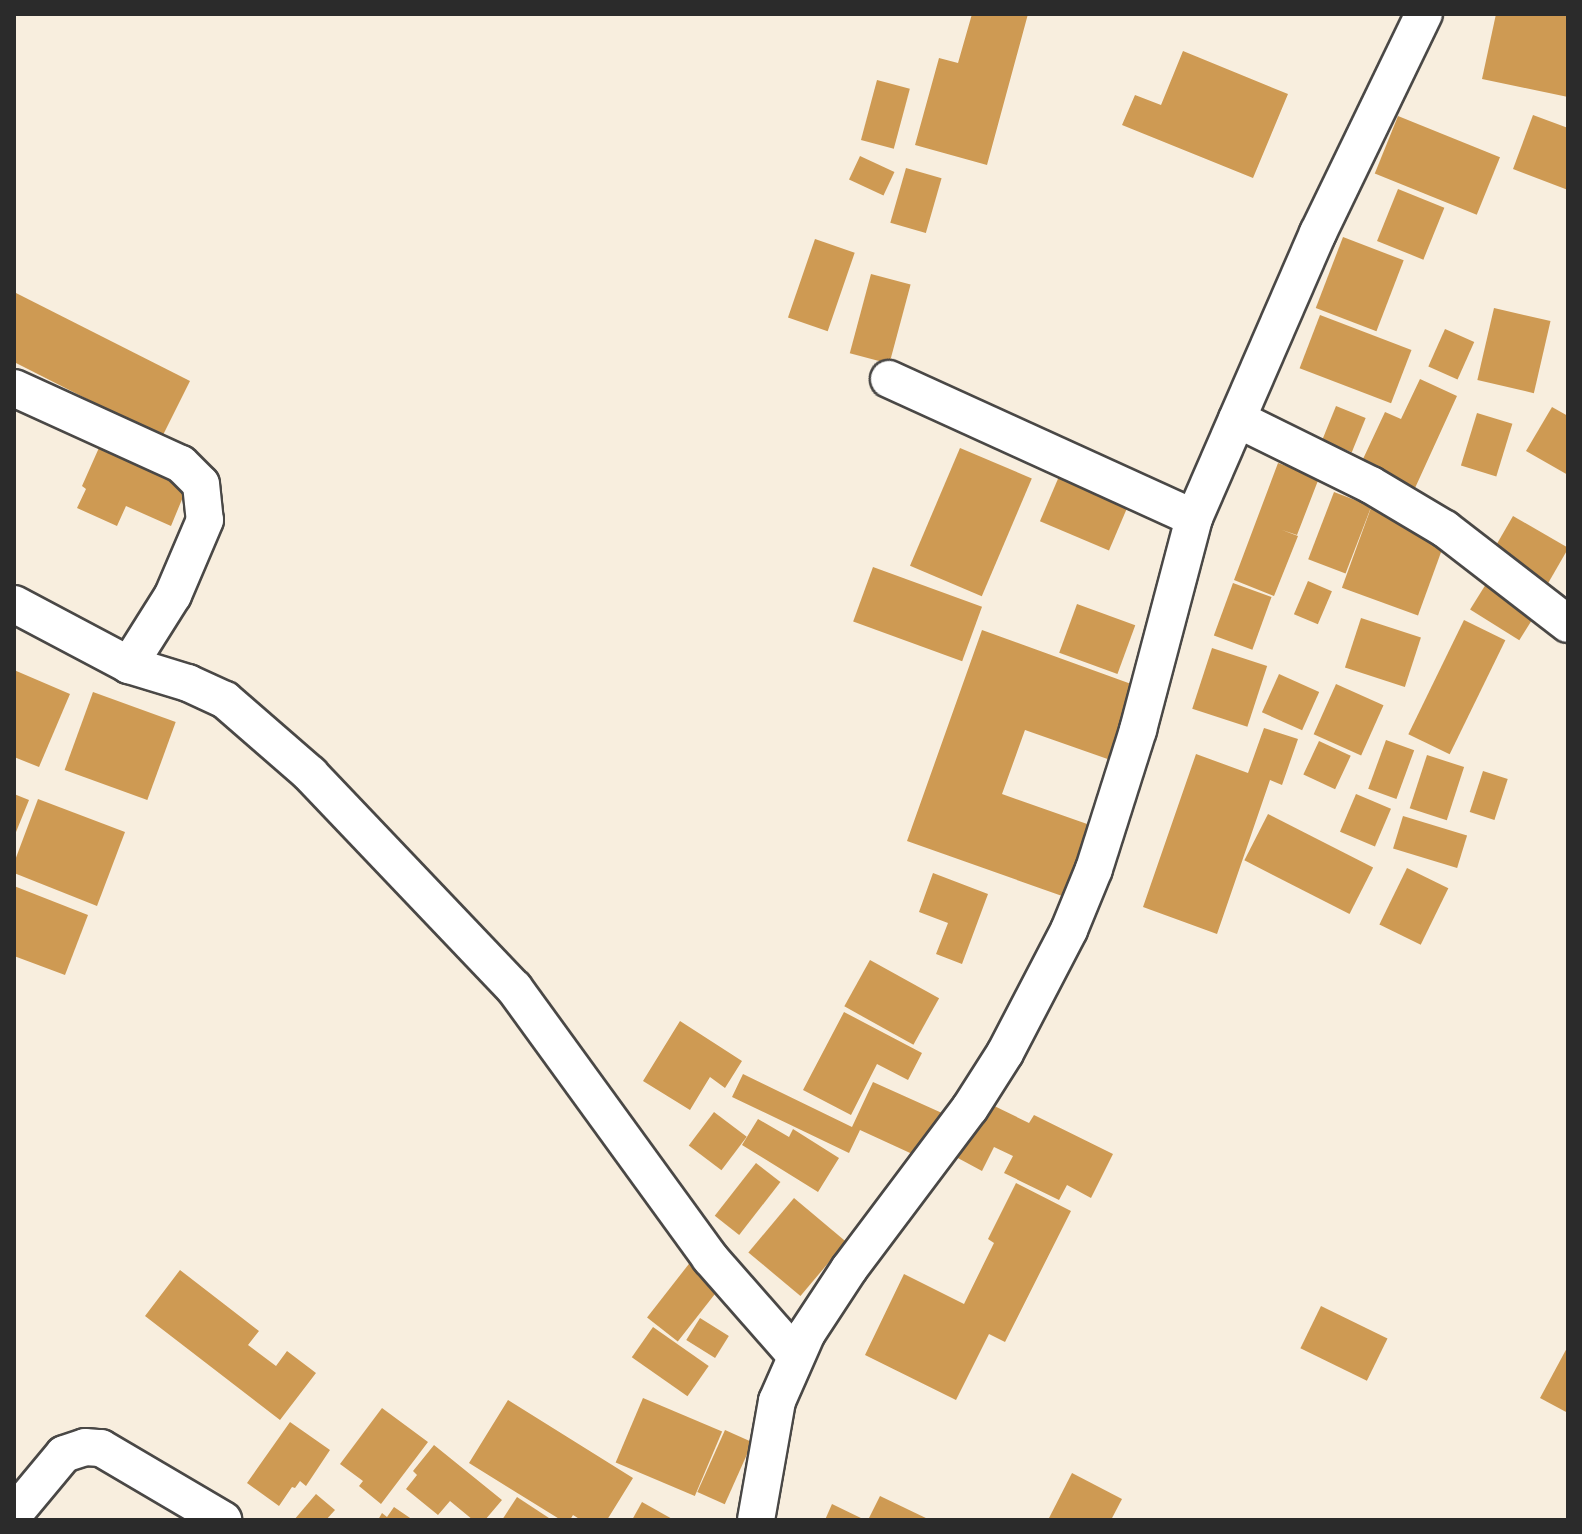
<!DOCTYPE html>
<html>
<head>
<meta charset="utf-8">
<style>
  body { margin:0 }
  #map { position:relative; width:1582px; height:1534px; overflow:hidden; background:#f8eede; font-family:"Comic Neue",sans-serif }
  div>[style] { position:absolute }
  .building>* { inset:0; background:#ce9a53; transform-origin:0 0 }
  .roads { filter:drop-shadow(2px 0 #4a4846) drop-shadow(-2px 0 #4a4846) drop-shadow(0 2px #4a4846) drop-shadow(0 -2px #4a4846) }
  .minor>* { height:36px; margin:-18px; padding:0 18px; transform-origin:18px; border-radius:18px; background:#fff }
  span { translate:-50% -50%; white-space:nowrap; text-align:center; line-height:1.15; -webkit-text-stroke:7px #fff; paint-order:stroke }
  .frame { position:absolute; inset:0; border:16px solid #2b2b2b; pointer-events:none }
</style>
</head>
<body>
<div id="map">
  <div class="building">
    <div style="clip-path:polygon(972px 14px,1028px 14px,987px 165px,915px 145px,939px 58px,958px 63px)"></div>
    <div style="clip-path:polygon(1496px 14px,1568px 14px,1568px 97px,1482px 79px)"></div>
    <div style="clip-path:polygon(1183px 51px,1288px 94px,1253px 178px,1122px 125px,1135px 95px,1161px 105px)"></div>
    <div style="left:877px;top:80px;width:34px;height:62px;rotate:15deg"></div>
    <div style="clip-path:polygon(1533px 115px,1568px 128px,1568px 190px,1513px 169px)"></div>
    <div style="left:1398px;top:116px;width:110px;height:62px;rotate:22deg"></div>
    <div style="left:860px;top:156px;width:38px;height:26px;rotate:25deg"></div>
    <div style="left:906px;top:168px;width:37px;height:57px;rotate:16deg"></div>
    <div style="left:1398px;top:189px;width:50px;height:56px;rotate:22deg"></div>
    <div style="left:1343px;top:237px;width:65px;height:76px;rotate:21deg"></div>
    <div style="left:815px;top:239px;width:42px;height:83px;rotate:19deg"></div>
    <div style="left:871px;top:274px;width:41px;height:82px;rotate:15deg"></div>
    <div style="clip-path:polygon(14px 292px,190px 381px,162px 437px,14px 362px)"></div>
    <div style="left:1494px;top:308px;width:58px;height:74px;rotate:13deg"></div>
    <div style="left:1320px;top:315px;width:98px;height:57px;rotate:21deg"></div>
    <div style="left:1445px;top:329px;width:32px;height:41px;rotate:24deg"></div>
    <div style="clip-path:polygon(1420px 379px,1457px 396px,1410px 499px,1356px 474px,1385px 412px,1401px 419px)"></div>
    <div style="left:1336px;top:406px;width:32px;height:37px;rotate:22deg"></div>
    <div style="clip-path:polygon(1552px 407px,1568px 416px,1568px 475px,1526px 451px)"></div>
    <div style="left:1477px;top:413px;width:37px;height:55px;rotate:17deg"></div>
    <div style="clip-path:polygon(102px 441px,190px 480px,171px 526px,126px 506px,117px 526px,77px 508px,86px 489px,82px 486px)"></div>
    <div style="left:960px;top:448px;width:78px;height:128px;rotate:23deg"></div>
    <div style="clip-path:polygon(1278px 463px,1319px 478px,1297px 535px,1282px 530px,1298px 536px,1274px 596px,1234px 580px)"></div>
    <div style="left:1063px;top:467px;width:75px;height:59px;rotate:23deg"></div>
    <div style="left:1334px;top:492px;width:40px;height:72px;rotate:21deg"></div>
    <div style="left:1372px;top:505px;width:81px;height:88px;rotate:20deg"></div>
    <div style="left:1513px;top:516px;width:64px;height:41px;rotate:30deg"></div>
    <div style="left:873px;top:567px;width:116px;height:58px;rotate:20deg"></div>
    <div style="left:1308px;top:581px;width:26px;height:36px;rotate:23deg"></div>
    <div style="left:1233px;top:583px;width:41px;height:56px;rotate:20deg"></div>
    <div style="left:1486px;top:584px;width:58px;height:30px;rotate:32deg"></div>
    <div style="left:1077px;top:604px;width:62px;height:52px;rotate:20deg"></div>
    <div style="left:1361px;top:618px;width:63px;height:52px;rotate:18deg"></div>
    <div style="left:1464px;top:620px;width:46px;height:127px;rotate:26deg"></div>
    <div style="clip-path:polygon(982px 630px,1145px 689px,1119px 763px,1025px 730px,1002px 794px,1090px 825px,1065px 897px,907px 841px)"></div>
    <div style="left:1212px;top:648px;width:58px;height:64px;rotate:18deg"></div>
    <div style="clip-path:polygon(14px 670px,70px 694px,39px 767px,14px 757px)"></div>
    <div style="left:1279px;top:674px;width:44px;height:42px;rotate:24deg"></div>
    <div style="left:1336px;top:684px;width:52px;height:55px;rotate:24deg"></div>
    <div style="left:93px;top:692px;width:88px;height:83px;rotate:20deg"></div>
    <div style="clip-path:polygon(1264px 728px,1298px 739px,1282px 785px,1270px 780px,1217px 934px,1143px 907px,1196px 754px,1248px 773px)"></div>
    <div style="left:1386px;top:740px;width:30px;height:52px;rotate:20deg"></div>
    <div style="left:1319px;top:741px;width:35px;height:37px;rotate:25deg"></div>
    <div style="left:1427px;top:755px;width:39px;height:56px;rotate:18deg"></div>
    <div style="left:1483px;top:771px;width:26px;height:43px;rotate:18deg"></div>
    <div style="clip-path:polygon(14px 794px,29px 800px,14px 837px)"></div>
    <div style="left:1356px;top:794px;width:38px;height:41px;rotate:23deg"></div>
    <div style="clip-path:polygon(38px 799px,125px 832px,97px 906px,14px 873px,14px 863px)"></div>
    <div style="left:1268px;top:814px;width:118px;height:52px;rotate:27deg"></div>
    <div style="left:1403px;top:816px;width:67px;height:34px;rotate:17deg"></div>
    <div style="left:1407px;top:868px;width:46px;height:63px;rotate:26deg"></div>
    <div style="clip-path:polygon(933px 873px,988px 894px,962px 964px,936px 954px,948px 923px,919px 912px)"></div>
    <div style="clip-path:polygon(14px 886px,88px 915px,65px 975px,14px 956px)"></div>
    <div style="left:870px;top:960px;width:79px;height:53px;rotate:29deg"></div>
    <div style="clip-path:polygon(844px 1012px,922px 1053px,908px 1080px,877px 1064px,851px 1115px,803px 1090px)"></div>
    <div style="clip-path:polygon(680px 1021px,742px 1061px,725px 1088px,710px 1077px,690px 1110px,643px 1081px)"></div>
    <div style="clip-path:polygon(743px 1074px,852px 1127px,873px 1082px,942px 1113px,921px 1158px,860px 1130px,849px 1153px,732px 1097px)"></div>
    <div style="clip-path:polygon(984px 1101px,1029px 1123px,1034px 1115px,1113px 1154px,1091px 1198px,1067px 1185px,1059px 1200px,1004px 1173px,1013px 1156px,994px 1147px,982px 1171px,956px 1157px)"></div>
    <div style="left:714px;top:1112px;width:41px;height:42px;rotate:37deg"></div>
    <div style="clip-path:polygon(758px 1119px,789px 1137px,793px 1129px,839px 1158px,818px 1192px,742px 1145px)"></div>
    <div style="left:756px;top:1163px;width:31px;height:67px;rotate:38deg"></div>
    <div style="clip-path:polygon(1016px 1183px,1071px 1211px,1005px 1342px,989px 1334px,956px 1400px,865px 1355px,904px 1274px,964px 1304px,994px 1243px,988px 1239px)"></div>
    <div style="left:794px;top:1198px;width:68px;height:71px;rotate:40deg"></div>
    <div style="left:692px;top:1260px;width:39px;height:73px;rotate:38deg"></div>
    <div style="clip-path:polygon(180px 1270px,259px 1331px,248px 1345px,276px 1366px,287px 1351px,316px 1373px,280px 1420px,145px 1316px)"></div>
    <div style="left:1321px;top:1306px;width:74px;height:47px;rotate:26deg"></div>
    <div style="left:700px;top:1318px;width:34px;height:26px;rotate:32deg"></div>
    <div style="left:653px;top:1327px;width:68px;height:37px;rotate:35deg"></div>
    <div style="clip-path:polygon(1568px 1346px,1568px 1413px,1540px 1398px)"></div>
    <div style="left:643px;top:1398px;width:86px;height:70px;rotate:23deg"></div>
    <div style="clip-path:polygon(508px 1400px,633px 1478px,607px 1520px,581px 1520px,573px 1515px,570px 1520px,561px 1520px,469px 1463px)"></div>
    <div style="clip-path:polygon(382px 1408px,428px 1442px,381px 1504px,359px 1486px,363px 1481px,340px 1464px)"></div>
    <div style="clip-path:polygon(290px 1422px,330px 1450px,306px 1486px,300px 1481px,295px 1488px,292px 1487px,279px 1506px,247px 1483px)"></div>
    <div style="left:725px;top:1430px;width:30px;height:68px;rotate:24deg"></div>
    <div style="clip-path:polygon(434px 1445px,502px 1500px,485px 1520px,473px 1520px,450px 1501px,438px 1515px,406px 1489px,417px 1475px,413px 1471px)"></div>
    <div style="clip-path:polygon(1072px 1473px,1122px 1499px,1111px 1520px,1048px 1520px)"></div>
    <div style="clip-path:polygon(316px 1494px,335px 1510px,326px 1520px,294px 1520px)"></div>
    <div style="clip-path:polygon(880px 1496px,930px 1520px,868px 1520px)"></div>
    <div style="clip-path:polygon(517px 1497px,552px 1520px,502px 1520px)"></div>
    <div style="clip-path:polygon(642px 1502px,674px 1520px,632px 1520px)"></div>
    <div style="clip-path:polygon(832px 1504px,865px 1520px,825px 1520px)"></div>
    <div style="clip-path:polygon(394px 1507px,413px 1520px,378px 1520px,382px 1513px,387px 1517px)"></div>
  </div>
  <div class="roads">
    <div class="minor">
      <div style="left:889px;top:379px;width:335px;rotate:24.5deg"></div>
      <div style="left:14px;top:388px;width:183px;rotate:24.5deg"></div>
      <div style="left:181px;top:464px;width:28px;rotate:45deg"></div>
      <div style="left:201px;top:484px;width:36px;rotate:84deg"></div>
      <div style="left:205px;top:520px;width:82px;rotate:113.1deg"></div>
      <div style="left:173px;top:595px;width:83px;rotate:122.2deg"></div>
      <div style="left:1237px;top:419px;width:149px;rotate:26.2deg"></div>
      <div style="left:1371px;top:485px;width:86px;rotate:30.7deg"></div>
      <div style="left:1445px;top:529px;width:155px;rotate:37.7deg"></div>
      <div style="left:14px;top:604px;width:130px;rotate:27.9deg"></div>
      <div style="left:129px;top:665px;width:62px;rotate:17deg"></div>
      <div style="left:188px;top:683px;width:41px;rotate:24.7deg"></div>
      <div style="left:225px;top:700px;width:113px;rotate:41deg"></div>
      <div style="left:310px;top:774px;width:296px;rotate:46.4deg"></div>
      <div style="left:514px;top:988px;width:334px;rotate:54deg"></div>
      <div style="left:710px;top:1258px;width:130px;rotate:48.7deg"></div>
      <div style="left:14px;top:1514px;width:78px;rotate:-50.2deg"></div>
      <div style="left:64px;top:1454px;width:22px;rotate:-18deg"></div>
      <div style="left:85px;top:1447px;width:16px;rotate:4deg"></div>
      <div style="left:101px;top:1448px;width:142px;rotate:30.5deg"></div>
      <div style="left:756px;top:1520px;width:121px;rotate:-80deg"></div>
      <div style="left:777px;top:1401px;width:74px;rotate:-66.2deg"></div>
      <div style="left:807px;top:1333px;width:77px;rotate:-56.7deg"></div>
      <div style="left:849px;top:1269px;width:201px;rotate:-53.1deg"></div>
      <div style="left:970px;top:1108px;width:65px;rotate:-57.5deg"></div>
      <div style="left:1005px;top:1053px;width:139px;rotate:-62.5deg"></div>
      <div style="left:1069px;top:930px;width:66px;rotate:-67.7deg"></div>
      <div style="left:1094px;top:869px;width:146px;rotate:-72.4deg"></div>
      <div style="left:1138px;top:730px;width:219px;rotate:-75.2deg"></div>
      <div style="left:1194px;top:518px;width:311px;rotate:-66.5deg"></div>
      <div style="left:1318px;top:233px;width:243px;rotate:-64.2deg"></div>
    </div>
  </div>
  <div class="frame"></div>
</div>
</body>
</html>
